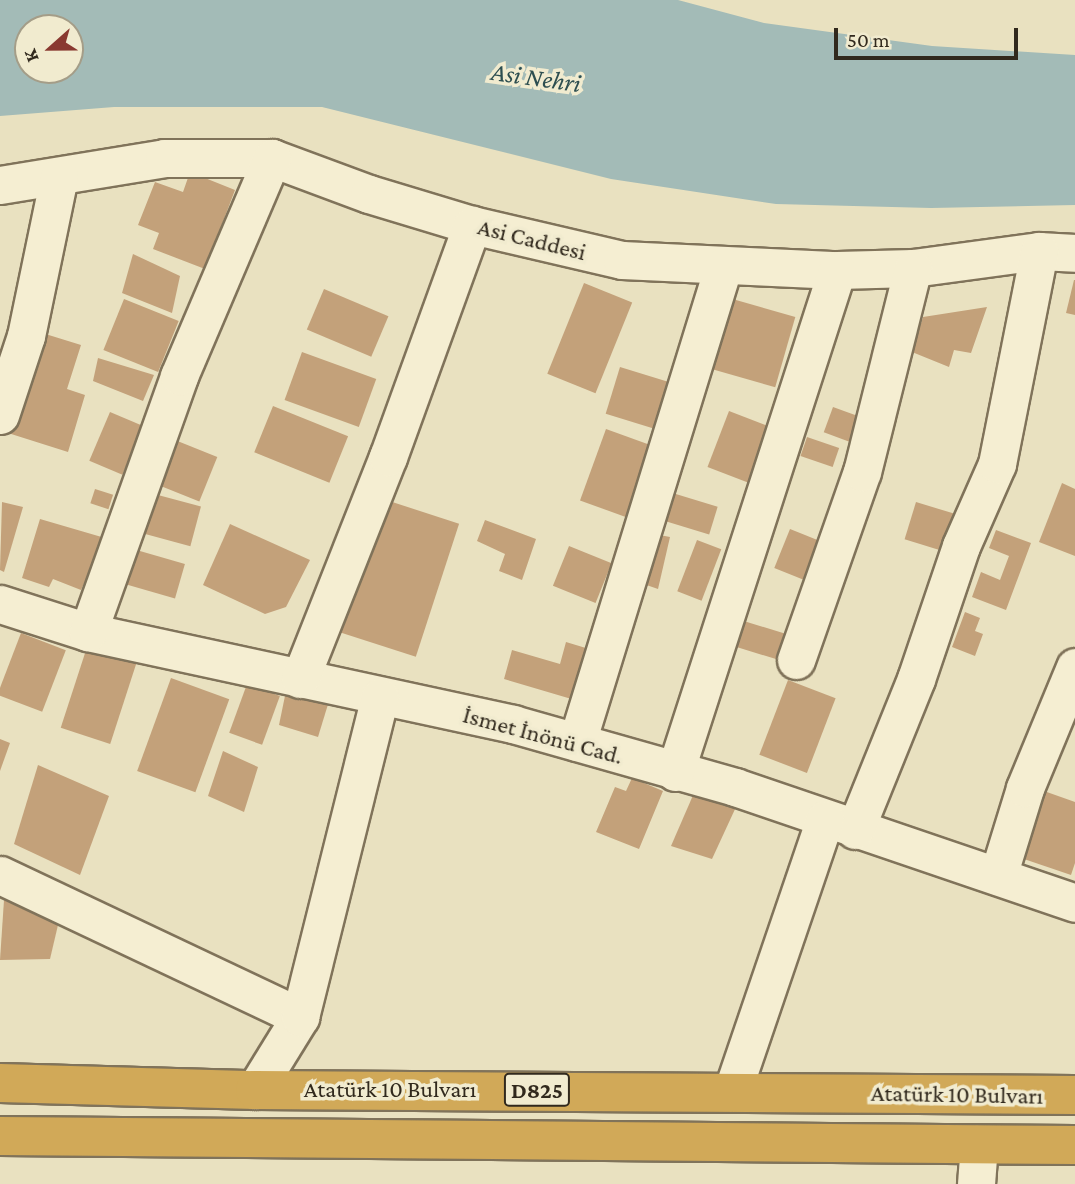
<!DOCTYPE html>
<html>
<head>
<meta charset="utf-8">
<style>
  body { margin:0 }
  #map { position:relative; width:1075px; height:1184px; overflow:hidden; background:#e9e1c0; font-family:"Crimson Pro",serif }
  div>[style] { position:absolute }
  .water>* { inset:0; background:#a3bbb7 }
  .building>* { inset:0; background:#c3a17a; transform-origin:0 0 }
  .roads { filter:drop-shadow(2px 0 #80735a) drop-shadow(-2px 0 #80735a) drop-shadow(0 2px #80735a) drop-shadow(0 -2px #80735a) }
  .minor>* { height:37px; margin:-18.5px; padding:0 18.5px; transform-origin:18.5px; border-radius:18.5px; background:#f5eed2 }
  .highway>* { height:38px; margin:-19px; padding:0 19px; transform-origin:19px; border-radius:19px; background:#d1a958 }
  span { translate:-50% -50%; white-space:nowrap; text-align:center; line-height:1.15; -webkit-text-stroke:7px #f1ebcf; paint-order:stroke }
  .shield-label span { padding:2px 5px; background:#f1ebcf; border:2px solid; border-radius:5px; -webkit-text-stroke-width:0 }
  .shield-label { font-size:23px; color:#31291d; font-weight:700 }
  .street-label { font-size:24px; color:#31291d }
  .water-label { font-size:26px; color:#2d4e50; font-style:italic }
  .north { position:absolute; left:14px; top:14px; width:70px; height:70px; box-sizing:border-box; background:#f1ebcf; border:2px solid #a49d88; border-radius:50%; rotate:249deg; font-size:19px; font-weight:700; line-height:28px; text-align:center; color:#31291d }
  .north::after { content:''; display:block; margin:auto; width:24px; height:32px; background:#893930; clip-path:polygon(50% 0,100% 100%,50% 72%,0 100%) }
  .scale { position:absolute; left:834px; top:28px; width:184px; height:32px; box-sizing:border-box; border:4px solid #31291d; border-top:0; padding-left:9px; font-size:21px; line-height:24px; white-space:nowrap; color:#31291d; -webkit-text-stroke:5px #f1ebcf; paint-order:stroke }
</style>
</head>
<body>
<div id="map">
  <div class="water">
    <div style="clip-path:polygon(evenodd,0 0,678px 0,764px 23px,932px 46px,1075px 55px,1075px 205px,931px 208px,776px 204px,611px 179px,322px 107px,114px 107px,0 116px,0 0,28px 28px,70px 28px,70px 70px,28px 70px,28px 28px)"></div>
  </div>
  <div class="building">
    <div style="clip-path:polygon(190px 172px,235px 190px,205px 269px,153px 249px,159px 233px,138px 225px,155px 182px,183px 192px)"></div>
    <div style="clip-path:polygon(133px 254px,180px 276px,172px 313px,122px 293px)"></div>
    <div style="clip-path:polygon(1074px 280px,1075px 280px,1075px 315px,1066px 313px)"></div>
    <div style="left:584px;top:283px;width:52px;height:98px;rotate:22deg"></div>
    <div style="left:324px;top:289px;width:70px;height:44px;rotate:23deg"></div>
    <div style="left:729px;top:298px;width:69px;height:73px;rotate:16deg"></div>
    <div style="left:124px;top:299px;width:59px;height:55px;rotate:22deg"></div>
    <div style="clip-path:polygon(987px 307px,971px 353px,954px 350px,949px 367px,912px 352px,923px 317px)"></div>
    <div style="clip-path:polygon(39px 332px,81px 345px,67px 389px,85px 395px,68px 452px,8px 433px)"></div>
    <div style="left:302px;top:352px;width:79px;height:51px;rotate:20deg"></div>
    <div style="clip-path:polygon(98px 358px,154px 375px,143px 401px,93px 381px)"></div>
    <div style="left:620px;top:367px;width:62px;height:49px;rotate:17deg"></div>
    <div style="left:273px;top:406px;width:81px;height:50px;rotate:22deg"></div>
    <div style="left:833px;top:407px;width:33px;height:27px;rotate:20deg"></div>
    <div style="left:729px;top:411px;width:53px;height:60px;rotate:21deg"></div>
    <div style="left:110px;top:412px;width:36px;height:53px;rotate:23deg"></div>
    <div style="left:606px;top:429px;width:50px;height:76px;rotate:20deg"></div>
    <div style="left:807px;top:437px;width:34px;height:20px;rotate:19deg"></div>
    <div style="left:170px;top:438px;width:51px;height:48px;rotate:22deg"></div>
    <div style="clip-path:polygon(1062px 483px,1075px 489px,1075px 556px,1039px 542px)"></div>
    <div style="left:95px;top:489px;width:19px;height:15px;rotate:18deg"></div>
    <div style="left:143px;top:491px;width:60px;height:41px;rotate:15deg"></div>
    <div style="left:666px;top:491px;width:54px;height:29px;rotate:17deg"></div>
    <div style="left:383px;top:499px;width:80px;height:140px;rotate:18deg"></div>
    <div style="clip-path:polygon(2px 502px,23px 507px,4px 572px,0 570px)"></div>
    <div style="left:916px;top:502px;width:50px;height:39px;rotate:17deg"></div>
    <div style="clip-path:polygon(40px 519px,105px 538px,81px 590px,53px 579px,49px 587px,22px 578px)"></div>
    <div style="clip-path:polygon(485px 520px,536px 539px,522px 580px,499px 571px,505px 554px,477px 541px)"></div>
    <div style="clip-path:polygon(230px 524px,310px 560px,286px 607px,265px 614px,203px 585px)"></div>
    <div style="left:790px;top:529px;width:35px;height:42px;rotate:22deg"></div>
    <div style="clip-path:polygon(996px 530px,1031px 543px,1006px 610px,972px 597px,981px 572px,1000px 580px,1009px 556px,989px 548px)"></div>
    <div style="clip-path:polygon(649px 533px,670px 537px,658px 589px,635px 581px)"></div>
    <div style="left:697px;top:540px;width:26px;height:55px;rotate:21deg"></div>
    <div style="left:569px;top:546px;width:46px;height:43px;rotate:22deg"></div>
    <div style="left:133px;top:549px;width:54px;height:36px;rotate:16deg"></div>
    <div style="clip-path:polygon(965px 612px,980px 618px,975px 631px,983px 634px,975px 656px,952px 647px)"></div>
    <div style="left:734px;top:618px;width:53px;height:27px;rotate:17deg"></div>
    <div style="left:21px;top:633px;width:48px;height:66px;rotate:21deg"></div>
    <div style="clip-path:polygon(566px 642px,599px 652px,585px 703px,504px 679px,512px 650px,560px 664px)"></div>
    <div style="left:87px;top:647px;width:52px;height:85px;rotate:18deg"></div>
    <div style="left:171px;top:678px;width:62px;height:99px;rotate:20deg"></div>
    <div style="left:788px;top:680px;width:51px;height:80px;rotate:21deg"></div>
    <div style="left:247px;top:684px;width:35px;height:52px;rotate:20deg"></div>
    <div style="clip-path:polygon(286px 691px,329px 701px,318px 737px,279px 725px)"></div>
    <div style="clip-path:polygon(0 739px,10px 743px,0 771px)"></div>
    <div style="clip-path:polygon(223px 751px,258px 767px,244px 812px,208px 796px)"></div>
    <div style="clip-path:polygon(38px 765px,109px 796px,80px 875px,14px 844px)"></div>
    <div style="clip-path:polygon(632px 778px,663px 791px,639px 849px,596px 832px,615px 787px,626px 791px)"></div>
    <div style="clip-path:polygon(1044px 791px,1075px 802px,1075px 863px,1071px 875px,1021px 858px)"></div>
    <div style="clip-path:polygon(694px 793px,736px 807px,712px 859px,671px 846px)"></div>
    <div style="clip-path:polygon(4px 900px,58px 925px,50px 959px,0 960px)"></div>
  </div>
  <div class="roads">
    <div class="minor">
      <div style="left:0;top:185px;width:166px;rotate:-9.3deg"></div>
      <div style="left:164px;top:158px;width:108px"></div>
      <div style="left:272px;top:158px;width:103px;rotate:20.4deg"></div>
      <div style="left:369px;top:194px;width:108px;rotate:16.8deg"></div>
      <div style="left:472px;top:225px;width:154px;rotate:13.1deg"></div>
      <div style="left:622px;top:260px;width:215px;rotate:2.7deg"></div>
      <div style="left:837px;top:270px;width:76px;rotate:-1.5deg"></div>
      <div style="left:913px;top:268px;width:127px;rotate:-7.7deg"></div>
      <div style="left:1039px;top:251px;width:36px;rotate:3deg"></div>
      <div style="left:0;top:415px;width:83px;rotate:-71.8deg"></div>
      <div style="left:26px;top:336px;width:163px;rotate:-78.3deg"></div>
      <div style="left:0;top:604px;width:92px;rotate:17.7deg"></div>
      <div style="left:88px;top:632px;width:435px;rotate:12.2deg"></div>
      <div style="left:513px;top:724px;width:231px;rotate:15.8deg"></div>
      <div style="left:735px;top:787px;width:359px;rotate:18.8deg"></div>
      <div style="left:88px;top:632px;width:272px;rotate:-70.4deg"></div>
      <div style="left:179px;top:376px;width:237px;rotate:-66.9deg"></div>
      <div style="left:796px;top:660px;width:199px;rotate:-70.7deg"></div>
      <div style="left:862px;top:472px;width:210px;rotate:-76deg"></div>
      <div style="left:300px;top:679px;width:239px;rotate:-68.4deg"></div>
      <div style="left:388px;top:457px;width:247px;rotate:-70.1deg"></div>
      <div style="left:577px;top:742px;width:497px;rotate:-72.9deg"></div>
      <div style="left:675px;top:772px;width:527px;rotate:-72.11deg"></div>
      <div style="left:855px;top:830px;width:163px;rotate:-68deg"></div>
      <div style="left:916px;top:679px;width:140px;rotate:-71.3deg"></div>
      <div style="left:961px;top:546px;width:90px;rotate:-66.3deg"></div>
      <div style="left:997px;top:464px;width:217px;rotate:-78.8deg"></div>
      <div style="left:0;top:875px;width:332px;rotate:25.3deg"></div>
      <div style="left:998px;top:876px;width:92px;rotate:-72.9deg"></div>
      <div style="left:1025px;top:788px;width:131px;rotate:-67.5deg"></div>
      <div style="left:255px;top:1090px;width:86px;rotate:-58.3deg"></div>
      <div style="left:300px;top:1017px;width:330px;rotate:-76deg"></div>
      <div style="left:732px;top:1092px;width:288px;rotate:-71.2deg"></div>
      <div style="left:976px;top:1184px;width:40px;rotate:-85.7deg"></div>
    </div>
    <div class="highway">
      <div style="left:0;top:1083px;width:255px;rotate:1.6deg"></div>
      <div style="left:255px;top:1090px;width:820px;rotate:0.35deg"></div>
      <div style="left:0;top:1136px;width:1075px;rotate:0.48deg"></div>
    </div>
  </div>
  <div class="shield-label">
    <span style="left:537px;top:1090px">D825</span>
  </div>
  <div class="street-label">
    <span style="left:532px;top:239px;rotate:14deg">Asi Caddesi</span>
    <span style="left:543px;top:735px;rotate:15deg">İsmet İnönü Cad.</span>
    <span style="left:390px;top:1089px">Atatürk 10 Bulvarı</span>
    <span style="left:957px;top:1094px;rotate:1deg">Atatürk 10 Bulvarı</span>
  </div>
  <div class="water-label">
    <span style="left:536px;top:78px;rotate:8deg">Asi Nehri</span>
  </div>
  <div class="north">K</div>
  <div class="scale">50 m</div>
</div>
</body>
</html>
